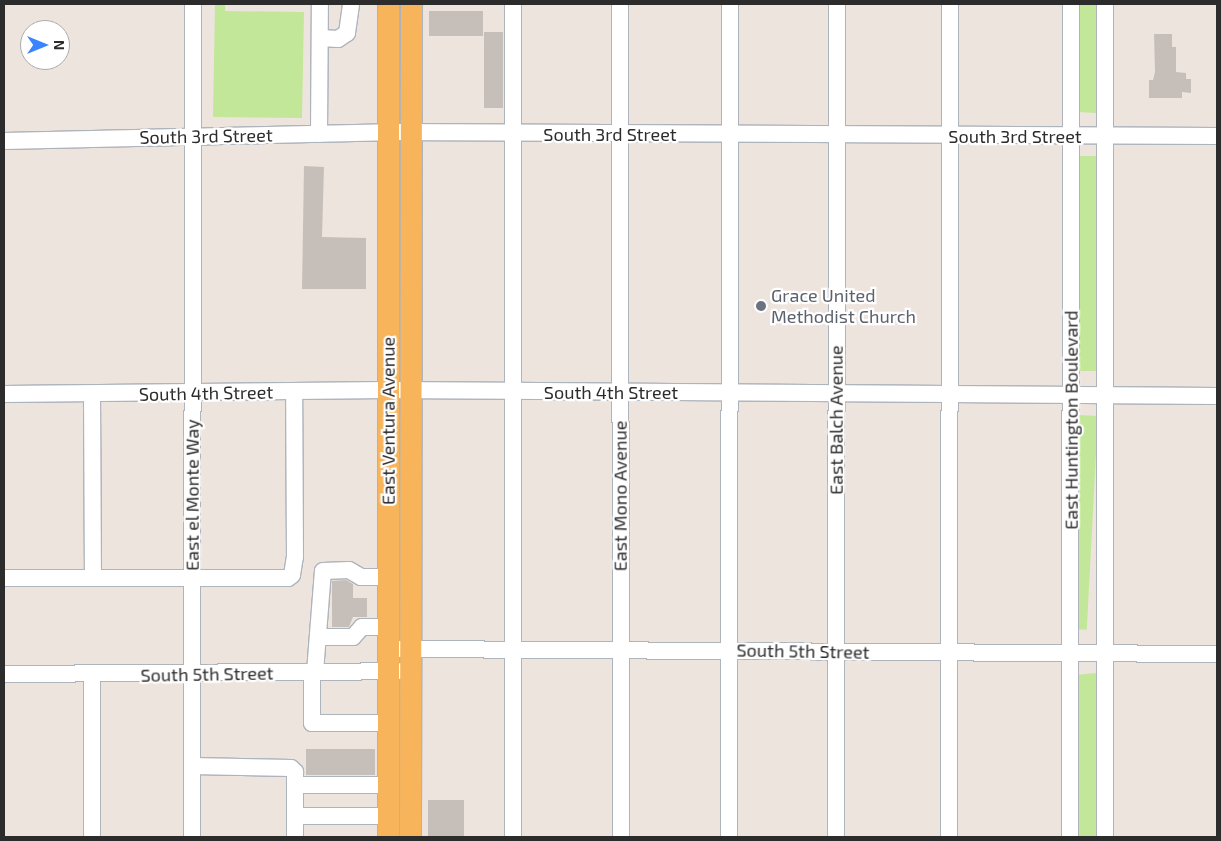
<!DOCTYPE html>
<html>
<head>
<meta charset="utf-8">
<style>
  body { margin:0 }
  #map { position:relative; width:1221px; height:841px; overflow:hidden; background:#eee4de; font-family:"Exo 2",sans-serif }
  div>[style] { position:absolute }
  .green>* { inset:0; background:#c2e798; transform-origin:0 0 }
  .building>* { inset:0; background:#c6bfb9; transform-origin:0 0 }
  .roads { filter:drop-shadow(1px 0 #aeb4bc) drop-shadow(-1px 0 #aeb4bc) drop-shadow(0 1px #aeb4bc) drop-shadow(0 -1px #aeb4bc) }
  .minor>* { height:16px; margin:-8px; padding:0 8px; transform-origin:8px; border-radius:8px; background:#fff }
  .major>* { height:21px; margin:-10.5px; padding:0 10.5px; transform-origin:10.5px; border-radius:10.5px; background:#f7b45a }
  .dots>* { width:14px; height:14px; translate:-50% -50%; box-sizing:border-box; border:2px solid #fff; border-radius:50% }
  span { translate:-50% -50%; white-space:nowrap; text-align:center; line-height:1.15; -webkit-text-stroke:4.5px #fff; paint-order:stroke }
  .street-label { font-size:18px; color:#2c2c2c }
  .worship-label { font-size:18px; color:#5b616d }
  .left { translate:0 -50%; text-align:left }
  .frame { position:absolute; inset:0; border:5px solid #2c2c2c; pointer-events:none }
  .north { position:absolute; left:20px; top:20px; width:50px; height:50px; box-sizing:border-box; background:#fff; border:1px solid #ababab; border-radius:50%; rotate:90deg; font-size:14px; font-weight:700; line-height:20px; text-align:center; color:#2c2c2c }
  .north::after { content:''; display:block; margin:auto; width:18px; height:22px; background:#3a84ff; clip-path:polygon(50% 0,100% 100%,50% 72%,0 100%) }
</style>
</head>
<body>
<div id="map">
  <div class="green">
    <div style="clip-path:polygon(215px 4px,225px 4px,225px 11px,304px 12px,302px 118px,213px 117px)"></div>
    <div style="clip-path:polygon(1076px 4px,1100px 4px,1096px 113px,1077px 112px)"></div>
    <div style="left:1096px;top:156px;width:215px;height:18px;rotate:90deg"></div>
    <div style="left:1078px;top:415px;width:20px;height:214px;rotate:3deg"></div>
    <div style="clip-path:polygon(1095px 673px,1098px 675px,1099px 837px,1075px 837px,1077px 675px)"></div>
  </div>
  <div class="building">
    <div style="left:429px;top:11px;width:54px;height:25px"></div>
    <div style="left:484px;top:32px;width:19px;height:76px"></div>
    <div style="clip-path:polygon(1154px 34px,1172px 34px,1172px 47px,1176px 47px,1176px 72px,1186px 73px,1186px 79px,1191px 79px,1191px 93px,1182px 92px,1182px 98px,1149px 98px,1149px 80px,1153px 80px,1155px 72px)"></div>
    <div style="clip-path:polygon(304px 166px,324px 167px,322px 237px,366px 238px,366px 289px,302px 289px)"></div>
    <div style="clip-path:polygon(346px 580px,353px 584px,353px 598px,367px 598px,367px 617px,353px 617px,349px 627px,332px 627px,332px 581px)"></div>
    <div style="left:306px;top:749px;width:69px;height:26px"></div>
    <div style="left:428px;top:800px;width:36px;height:37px"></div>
  </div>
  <div class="roads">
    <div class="minor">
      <div style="left:620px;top:4px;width:833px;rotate:89.93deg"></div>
      <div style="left:1105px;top:4px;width:833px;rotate:90deg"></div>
      <div style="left:320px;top:38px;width:18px;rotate:3deg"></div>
      <div style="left:338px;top:39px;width:11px;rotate:-34deg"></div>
      <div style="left:347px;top:33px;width:29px;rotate:-82deg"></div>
      <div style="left:319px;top:134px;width:130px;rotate:-89.6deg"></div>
      <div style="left:4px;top:141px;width:384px;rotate:-1.3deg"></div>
      <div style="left:388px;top:132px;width:829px;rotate:0.28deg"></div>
      <div style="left:4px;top:394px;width:384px;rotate:-0.6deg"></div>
      <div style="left:388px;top:390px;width:829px;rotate:0.41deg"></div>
      <div style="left:92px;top:394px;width:184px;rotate:89.7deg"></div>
      <div style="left:4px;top:578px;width:284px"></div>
      <div style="left:288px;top:578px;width:5px;rotate:-37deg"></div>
      <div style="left:292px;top:575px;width:18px;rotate:-81deg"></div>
      <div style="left:295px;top:557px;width:165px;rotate:-90.3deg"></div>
      <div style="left:318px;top:637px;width:35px"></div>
      <div style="left:353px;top:637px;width:13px;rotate:-48deg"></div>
      <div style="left:362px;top:627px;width:26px"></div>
      <div style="left:400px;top:649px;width:817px;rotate:0.35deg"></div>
      <div style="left:312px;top:672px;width:51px;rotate:90deg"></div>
      <div style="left:312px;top:723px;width:76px"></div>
      <div style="left:315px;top:672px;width:101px;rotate:-85.5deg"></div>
      <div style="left:323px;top:571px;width:26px;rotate:-2deg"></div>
      <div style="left:349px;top:570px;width:14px;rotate:30deg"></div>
      <div style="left:361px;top:577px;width:27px"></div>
      <div style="left:4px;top:674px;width:394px;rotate:-0.4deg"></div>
      <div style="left:192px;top:766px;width:99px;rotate:1.2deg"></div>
      <div style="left:291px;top:768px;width:6px;rotate:45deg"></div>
      <div style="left:295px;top:772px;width:65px;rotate:90deg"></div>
      <div style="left:295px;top:785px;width:93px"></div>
      <div style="left:295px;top:816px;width:93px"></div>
      <div style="left:92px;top:837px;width:162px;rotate:-90deg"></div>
      <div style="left:192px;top:837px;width:833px;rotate:-89.93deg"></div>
      <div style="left:513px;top:837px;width:833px;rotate:-90deg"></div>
      <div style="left:729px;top:837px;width:833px;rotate:-89.93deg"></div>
      <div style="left:836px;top:837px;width:833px;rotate:-89.93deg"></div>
      <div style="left:949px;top:837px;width:833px;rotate:-89.93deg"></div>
      <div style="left:1070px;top:837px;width:833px;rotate:-89.93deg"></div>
    </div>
    <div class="major">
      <div style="left:388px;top:837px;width:833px;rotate:-90deg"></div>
      <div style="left:410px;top:837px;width:833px;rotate:-89.93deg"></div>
    </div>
  </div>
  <div class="dots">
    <div style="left:761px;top:306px;background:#6b7280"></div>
  </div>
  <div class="street-label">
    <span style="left:610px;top:134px">South 3rd Street</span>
    <span style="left:206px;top:136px;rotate:-1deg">South 3rd Street</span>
    <span style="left:1015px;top:136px">South 3rd Street</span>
    <span style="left:611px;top:392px">South 4th Street</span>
    <span style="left:206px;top:393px;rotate:-1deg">South 4th Street</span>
    <span style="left:836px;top:420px;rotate:-90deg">East Balch Avenue</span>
    <span style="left:1071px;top:420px;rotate:-90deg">East Huntington Boulevard</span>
    <span style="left:388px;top:421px;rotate:-90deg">East Ventura Avenue</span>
    <span style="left:192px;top:495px;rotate:-90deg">East el Monte Way</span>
    <span style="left:620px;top:496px;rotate:-90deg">East Mono Avenue</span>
    <span style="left:803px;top:651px;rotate:1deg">South 5th Street</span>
    <span style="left:207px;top:674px;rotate:-1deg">South 5th Street</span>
  </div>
  <div class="worship-label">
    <span class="left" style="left:771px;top:306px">Grace United<br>Methodist Church</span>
  </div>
  <div class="frame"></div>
  <div class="north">N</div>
</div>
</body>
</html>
